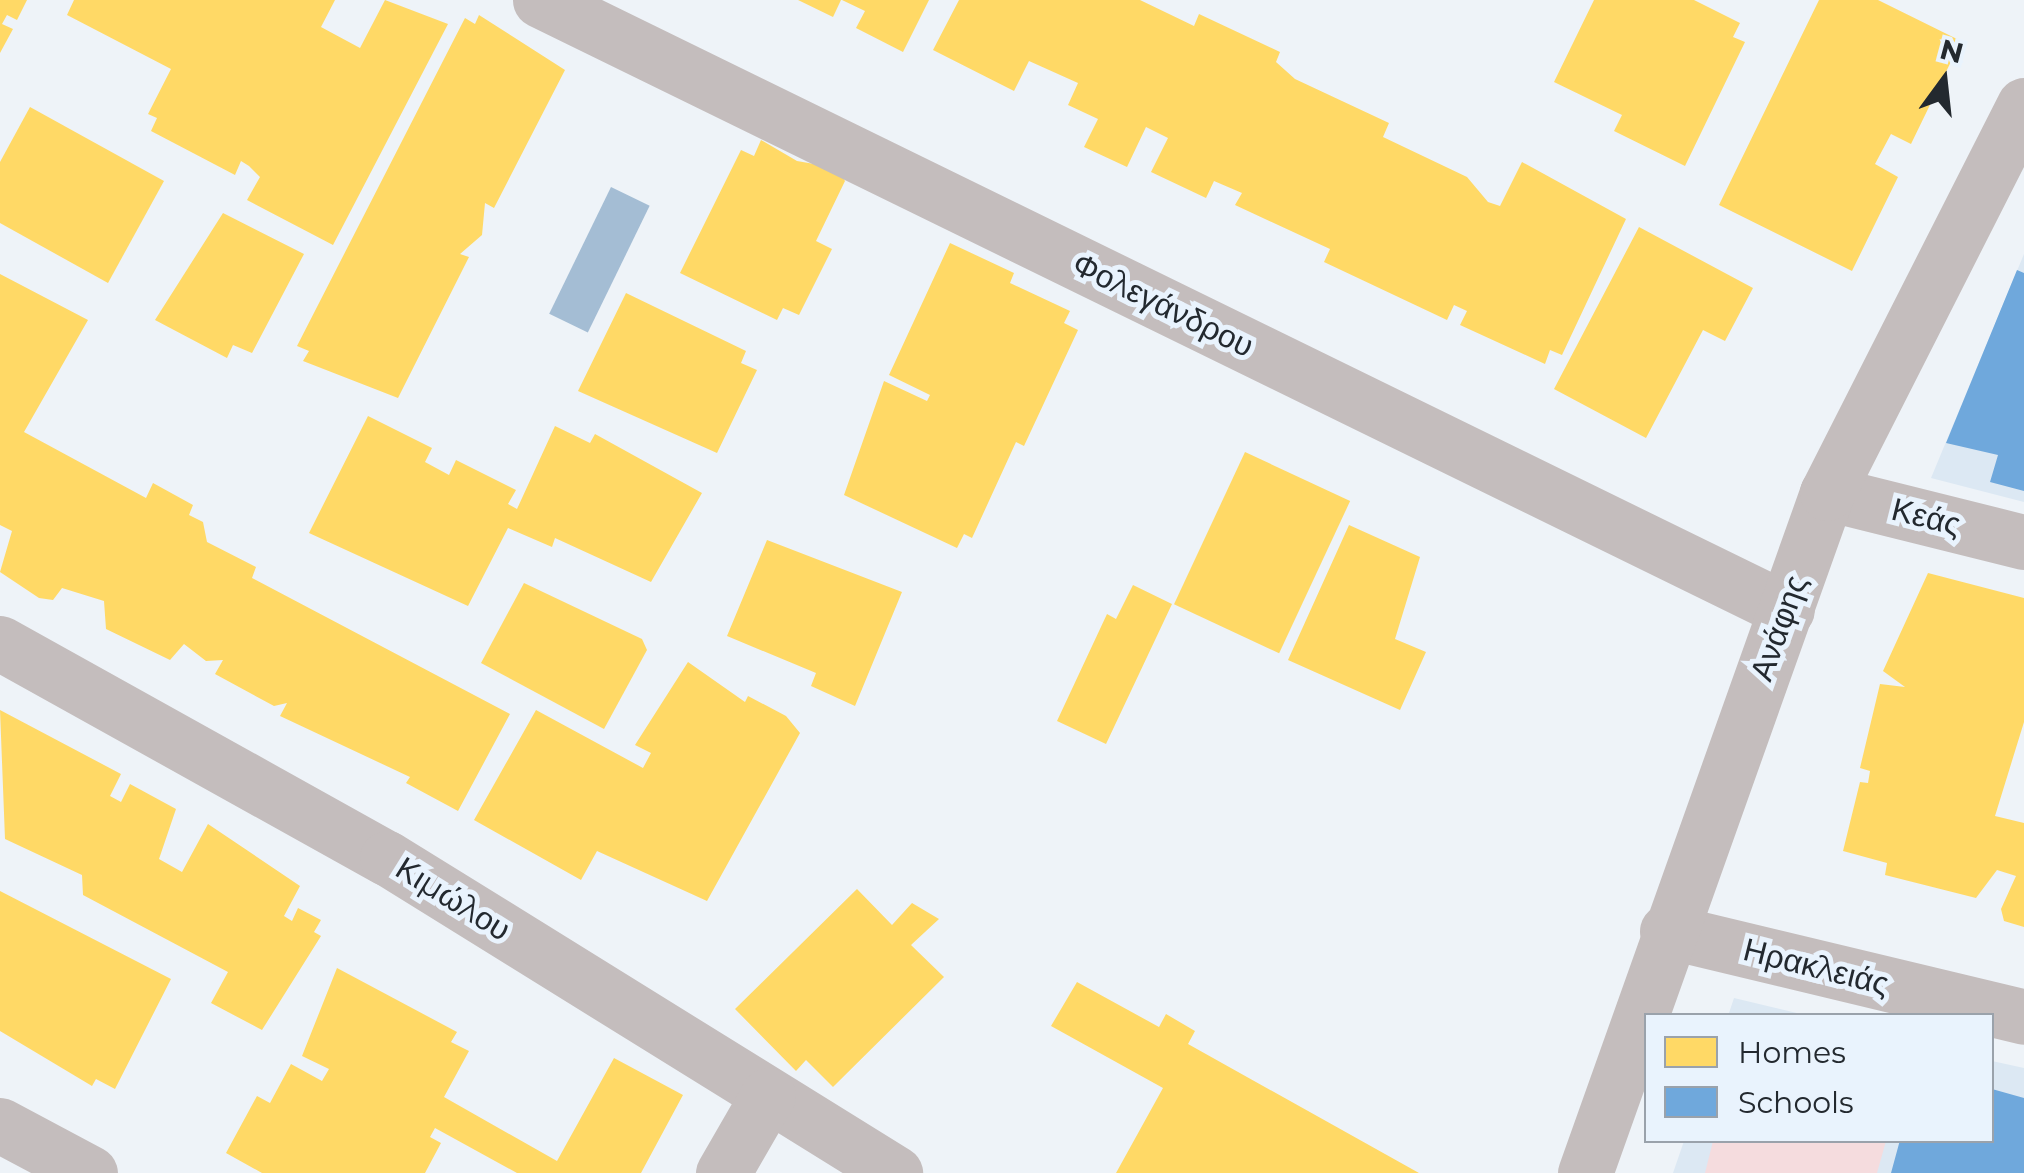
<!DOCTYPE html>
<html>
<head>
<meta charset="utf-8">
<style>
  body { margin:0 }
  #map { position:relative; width:2024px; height:1173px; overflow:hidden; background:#eef3f8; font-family:Montserrat,sans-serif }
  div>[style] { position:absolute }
  .built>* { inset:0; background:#dce8f3 }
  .green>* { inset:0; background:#f5dcde }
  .water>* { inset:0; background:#a4bdd4; transform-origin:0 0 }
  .homes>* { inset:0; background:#ffd966; transform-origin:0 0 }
  .schools>* { inset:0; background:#6fa8dc }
  .street>* { height:55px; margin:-27.5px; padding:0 27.5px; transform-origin:27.5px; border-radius:27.5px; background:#c4bdbd }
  span { translate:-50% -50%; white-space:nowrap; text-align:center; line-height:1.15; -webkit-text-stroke:10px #e9f3fd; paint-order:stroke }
  .street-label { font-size:32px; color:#23292f }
  .legend { position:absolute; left:1644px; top:1013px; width:350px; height:130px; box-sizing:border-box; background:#e9f3fd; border:2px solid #9aa2ab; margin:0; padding:12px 18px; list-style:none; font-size:30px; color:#23292f }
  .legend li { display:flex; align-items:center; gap:20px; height:50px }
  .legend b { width:50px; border:2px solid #9aa2ab }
  .north { position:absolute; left:1894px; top:30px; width:100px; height:100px; -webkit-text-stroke:8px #e9f3fd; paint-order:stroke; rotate:15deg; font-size:28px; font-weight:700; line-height:40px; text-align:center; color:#23292f }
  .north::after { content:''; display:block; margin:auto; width:35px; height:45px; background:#23292f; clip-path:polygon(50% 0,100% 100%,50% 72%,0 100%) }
</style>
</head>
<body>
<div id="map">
  <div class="built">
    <div style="clip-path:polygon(2024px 254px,2024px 502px,1931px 478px)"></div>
    <div style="clip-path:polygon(1734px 998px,1805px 1015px,1728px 1016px)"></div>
    <div style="clip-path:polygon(1992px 1061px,2024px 1068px,2024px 1173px,1673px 1173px,1684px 1141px,1992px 1140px)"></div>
  </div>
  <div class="green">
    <div style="clip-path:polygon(1713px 1141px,1713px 1140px,1886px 1141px,1877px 1173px,1705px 1173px)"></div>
  </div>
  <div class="water">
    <div style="left:611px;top:187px;width:43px;height:141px;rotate:26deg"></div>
  </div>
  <div class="homes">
    <div style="clip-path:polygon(0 0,27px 0,17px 20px,7px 15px,2px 24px,13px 29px,0 53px)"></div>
    <div style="clip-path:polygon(74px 0,335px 0,321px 27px,360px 48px,385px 0,448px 24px,333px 245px,247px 200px,260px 177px,249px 166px,241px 161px,235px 175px,151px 131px,157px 118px,148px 114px,171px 69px,67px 15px)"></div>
    <div style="clip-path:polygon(798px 0,841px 0,833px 17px)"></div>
    <div style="clip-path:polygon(842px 0,929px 0,903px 52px,856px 28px,865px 11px)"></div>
    <div style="clip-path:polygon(959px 0,1140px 0,1194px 26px,1199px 14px,1280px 52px,1276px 62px,1295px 79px,1389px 123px,1383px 137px,1467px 177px,1488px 202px,1500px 206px,1522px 162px,1626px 219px,1562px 355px,1550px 350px,1545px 364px,1460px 325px,1467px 311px,1454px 305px,1447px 320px,1324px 262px,1330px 249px,1235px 205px,1242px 193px,1214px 181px,1206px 198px,1151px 172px,1168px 138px,1146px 127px,1127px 167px,1084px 147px,1098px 119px,1068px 105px,1078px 83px,1029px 61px,1014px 91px,933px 50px)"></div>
    <div style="clip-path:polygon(1594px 0,1694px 0,1740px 23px,1733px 37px,1745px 42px,1685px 166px,1614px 131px,1622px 115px,1554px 82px)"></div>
    <div style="clip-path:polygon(1819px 0,1878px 0,1961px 41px,1911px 144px,1891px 134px,1875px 164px,1898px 177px,1852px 271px,1719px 205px)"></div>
    <div style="clip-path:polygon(479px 15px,565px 70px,494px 208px,485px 203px,482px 235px,460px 254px,469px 257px,398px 398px,303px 361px,309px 351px,297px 346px,465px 18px,475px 24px)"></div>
    <div style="clip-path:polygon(30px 107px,164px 181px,108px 283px,0 223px,0 162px)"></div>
    <div style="clip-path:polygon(761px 140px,797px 161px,837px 168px,845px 181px,816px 241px,832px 249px,799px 315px,783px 308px,777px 320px,680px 273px,741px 150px,754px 156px)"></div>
    <div style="clip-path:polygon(223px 213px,304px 254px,252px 353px,233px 345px,227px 358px,155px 320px)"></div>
    <div style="clip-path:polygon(1639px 227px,1753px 288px,1725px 341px,1703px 330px,1646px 438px,1554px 389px)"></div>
    <div style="clip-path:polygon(950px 243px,1014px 273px,1010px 283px,1070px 311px,1064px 323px,1078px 330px,1024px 446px,1016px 442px,972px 538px,964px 534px,957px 548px,844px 495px,884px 381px,927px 401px,930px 395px,889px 375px)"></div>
    <div style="clip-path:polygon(0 274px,88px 320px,24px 432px,146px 498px,153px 483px,193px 505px,189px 515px,203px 522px,207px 542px,256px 567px,252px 578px,510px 714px,458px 811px,406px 783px,410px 777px,280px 716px,287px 703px,274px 706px,215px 674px,223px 660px,206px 661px,184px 644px,170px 660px,106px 629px,104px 601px,62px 588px,53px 600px,39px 598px,0 572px,12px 531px,0 525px)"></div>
    <div style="clip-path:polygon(626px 293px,746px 351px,741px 363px,757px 370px,717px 453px,578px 391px)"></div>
    <div style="clip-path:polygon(368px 416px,432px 448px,425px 462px,449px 475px,456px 460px,516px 490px,508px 504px,517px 509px,555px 426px,590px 443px,595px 434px,702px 493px,651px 582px,555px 538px,552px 547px,508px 528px,468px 606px,309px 533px)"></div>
    <div style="left:1245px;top:452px;width:116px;height:168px;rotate:25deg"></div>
    <div style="clip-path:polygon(1349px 525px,1420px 557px,1395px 639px,1426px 652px,1400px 710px,1288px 660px)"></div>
    <div style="clip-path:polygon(767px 540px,902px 592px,855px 706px,811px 686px,816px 673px,727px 636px)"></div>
    <div style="clip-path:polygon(1928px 573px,2024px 598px,2024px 722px,1995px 816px,2024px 823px,2024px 927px,2004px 921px,2001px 909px,2016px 876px,1997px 870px,1976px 898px,1885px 875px,1887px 863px,1843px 851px,1860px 782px,1868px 783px,1870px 771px,1860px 768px,1880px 684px,1905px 687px,1883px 671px)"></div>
    <div style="clip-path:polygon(524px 583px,642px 639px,647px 650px,604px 729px,481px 663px)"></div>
    <div style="clip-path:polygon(1133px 585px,1172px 604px,1106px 744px,1057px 721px,1107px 614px,1116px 619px)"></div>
    <div style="clip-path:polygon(688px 662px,745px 702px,748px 696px,786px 716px,800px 733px,707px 901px,597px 851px,581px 880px,474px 820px,536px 710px,643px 768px,651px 753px,635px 745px)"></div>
    <div style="clip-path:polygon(0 710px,121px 774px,110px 796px,121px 802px,130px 784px,176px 809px,159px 859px,182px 872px,208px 824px,300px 886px,284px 916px,292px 921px,298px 908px,321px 920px,314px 932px,321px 936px,262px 1030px,211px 1003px,228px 972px,83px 895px,82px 875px,5px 839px)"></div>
    <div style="clip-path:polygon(857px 889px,892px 925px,912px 903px,939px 919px,911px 945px,944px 977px,833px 1087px,806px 1060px,796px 1071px,735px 1009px)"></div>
    <div style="clip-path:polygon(0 891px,171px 979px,115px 1089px,96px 1079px,92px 1086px,0 1031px)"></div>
    <div style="clip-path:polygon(337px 968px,457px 1032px,451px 1042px,469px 1051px,444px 1097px,557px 1161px,614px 1058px,683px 1095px,641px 1173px,517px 1173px,435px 1128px,430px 1137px,441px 1143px,425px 1173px,262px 1173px,226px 1153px,257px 1096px,270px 1103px,291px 1064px,322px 1081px,329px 1069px,302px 1056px)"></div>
    <div style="clip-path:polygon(1077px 982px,1159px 1027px,1166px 1014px,1195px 1031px,1188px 1044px,1419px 1173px,1116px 1173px,1163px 1088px,1051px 1026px)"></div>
  </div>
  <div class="schools">
    <div style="clip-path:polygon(2017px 270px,2024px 273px,2024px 491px,1990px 482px,1998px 455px,1946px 443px)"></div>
    <div style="clip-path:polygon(1992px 1089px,2024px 1098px,2024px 1173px,1891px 1173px,1900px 1140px,1992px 1140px)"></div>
  </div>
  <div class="street">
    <div style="left:540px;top:0;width:1388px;rotate:26.07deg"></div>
    <div style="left:1827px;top:493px;width:203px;rotate:14deg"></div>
    <div style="left:0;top:643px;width:443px;rotate:29.1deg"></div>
    <div style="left:387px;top:858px;width:598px;rotate:31.8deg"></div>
    <div style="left:1667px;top:931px;width:367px;rotate:13.5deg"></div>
    <div style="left:0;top:1125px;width:102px;rotate:28.1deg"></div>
    <div style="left:723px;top:1173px;width:90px;rotate:-60deg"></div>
    <div style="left:1585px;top:1173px;width:722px;rotate:-70.41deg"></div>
    <div style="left:1827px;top:493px;width:435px;rotate:-63.1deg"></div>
  </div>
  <div class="street-label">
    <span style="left:1163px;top:305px;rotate:26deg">Φολεγάνδρου</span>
    <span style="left:1926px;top:517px;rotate:14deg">Κεάς</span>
    <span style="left:1779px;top:628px;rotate:-70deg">Ανάφης</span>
    <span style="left:453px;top:899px;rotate:32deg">Κιμώλου</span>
    <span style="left:1816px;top:967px;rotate:14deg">Ηρακλειάς</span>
  </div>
  <ul class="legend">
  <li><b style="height:28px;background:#ffd966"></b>Homes</li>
  <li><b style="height:28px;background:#6fa8dc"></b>Schools</li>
  </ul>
  <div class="north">N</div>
</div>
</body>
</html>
